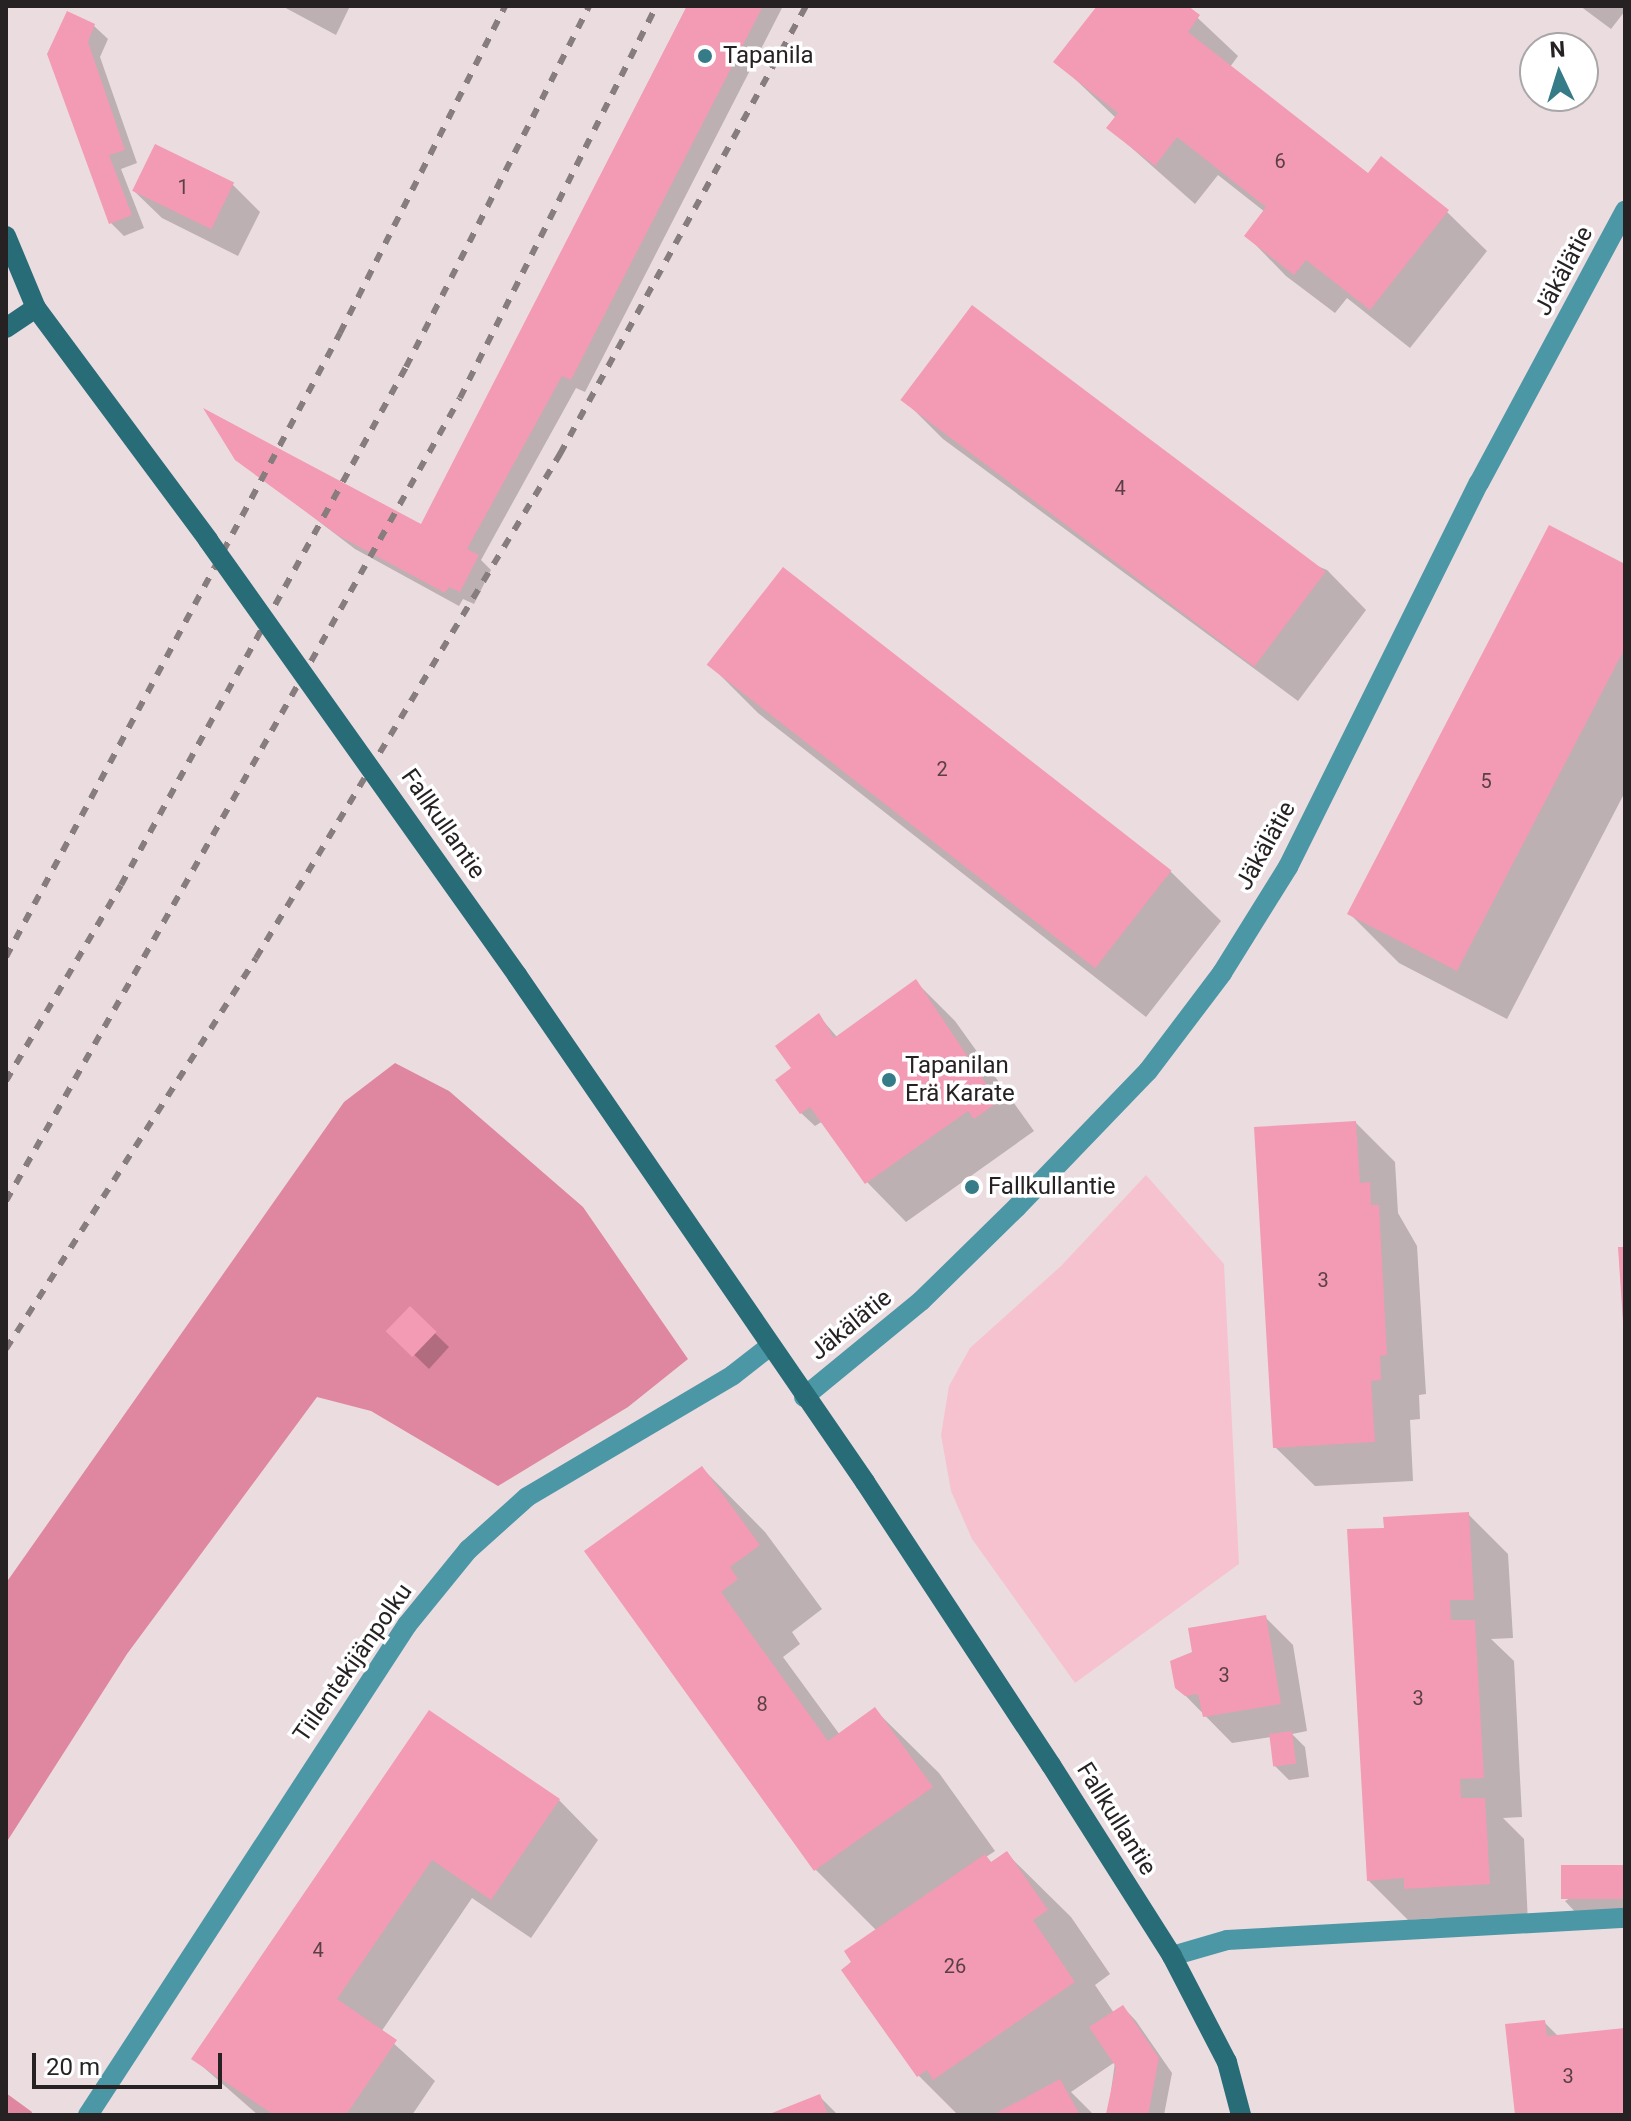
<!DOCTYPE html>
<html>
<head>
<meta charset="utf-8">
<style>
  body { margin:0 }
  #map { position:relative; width:1631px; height:2121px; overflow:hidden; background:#ebdce0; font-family:Roboto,sans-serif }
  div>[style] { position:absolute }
  .green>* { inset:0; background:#f7c2d0 }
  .forest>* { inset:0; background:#df87a1 }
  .shadow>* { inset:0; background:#0003 }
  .building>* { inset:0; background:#f39ab4; transform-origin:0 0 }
  .lane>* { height:20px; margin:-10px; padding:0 10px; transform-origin:10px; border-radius:10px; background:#4c97a5 }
  .street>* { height:20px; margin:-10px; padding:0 10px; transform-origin:10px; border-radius:10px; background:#4c97a5 }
  .secondary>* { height:20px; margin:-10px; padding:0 10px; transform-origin:10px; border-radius:10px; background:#286c78 }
  .rail>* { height:6px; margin-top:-3px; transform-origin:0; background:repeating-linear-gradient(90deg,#877d7f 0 10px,transparent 0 20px) }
  .secondary-bridge>* { height:20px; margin:-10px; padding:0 10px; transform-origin:10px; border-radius:10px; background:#286c78 }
  .dots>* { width:22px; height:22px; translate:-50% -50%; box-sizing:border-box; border:4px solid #fff; border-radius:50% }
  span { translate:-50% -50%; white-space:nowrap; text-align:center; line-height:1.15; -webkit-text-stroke:7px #fff; paint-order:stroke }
  .number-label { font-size:20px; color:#593f46 }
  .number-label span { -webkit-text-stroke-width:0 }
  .poi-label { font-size:24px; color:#262122 }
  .left { translate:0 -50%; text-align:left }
  .street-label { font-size:24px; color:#262122 }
  .frame { position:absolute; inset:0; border:8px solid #262122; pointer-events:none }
  .north { position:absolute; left:1519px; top:32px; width:80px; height:80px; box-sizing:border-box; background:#fff; border:2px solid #a8a6a7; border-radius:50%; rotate:356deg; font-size:22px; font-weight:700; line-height:32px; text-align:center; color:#262122 }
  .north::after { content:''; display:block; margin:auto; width:28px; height:36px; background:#367b88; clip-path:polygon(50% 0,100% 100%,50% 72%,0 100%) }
  .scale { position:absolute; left:32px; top:2053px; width:190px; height:36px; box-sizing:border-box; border:4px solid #262122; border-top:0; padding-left:10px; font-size:24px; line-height:28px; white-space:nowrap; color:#262122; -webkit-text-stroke:6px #fff; paint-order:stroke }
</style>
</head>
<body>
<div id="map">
  <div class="green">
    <div style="clip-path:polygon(1146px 1175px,1224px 1264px,1239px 1564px,1075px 1683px,972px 1539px,951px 1491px,941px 1435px,949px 1386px,970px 1348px,1061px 1266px)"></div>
  </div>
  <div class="forest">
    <div style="clip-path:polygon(395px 1063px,449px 1091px,583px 1207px,688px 1359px,628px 1407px,498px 1486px,371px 1411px,317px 1397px,127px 1654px,6px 1843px,6px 1583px,344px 1102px)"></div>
    <div style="clip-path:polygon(6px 2093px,32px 2112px,31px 2115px,6px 2115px)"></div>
  </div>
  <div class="shadow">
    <div style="clip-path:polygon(282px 6px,350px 6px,336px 35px)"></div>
    <div style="clip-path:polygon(687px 6px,783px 6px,585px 392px,576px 388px,481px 560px,491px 570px,474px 604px,463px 599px,459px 606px,355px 549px,237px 459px,422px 527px)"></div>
    <div style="clip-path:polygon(1099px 6px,1185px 6px,1238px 56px,1230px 67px,1368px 176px,1447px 212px,1487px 251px,1410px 348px,1347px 298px,1335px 313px,1286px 276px,1247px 236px,1265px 212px,1218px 175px,1195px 204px,1108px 127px,1116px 118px,1056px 61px)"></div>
    <div style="clip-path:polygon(1580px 6px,1625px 6px,1625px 11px,1611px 29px)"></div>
    <div style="clip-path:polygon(68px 14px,94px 26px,108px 39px,100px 57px,137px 163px,121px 169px,144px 228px,124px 236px,111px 223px)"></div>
    <div style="clip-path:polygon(233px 185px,260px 212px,238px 256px,162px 218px,134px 191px)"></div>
    <div style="clip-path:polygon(904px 400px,1327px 570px,1366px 610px,1298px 701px,943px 439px)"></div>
    <div style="clip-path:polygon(1625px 566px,1625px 792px,1507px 1019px,1399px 963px,1350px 914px)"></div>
    <div style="clip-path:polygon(783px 569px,1171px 872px,1221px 921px,1146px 1017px,758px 713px,709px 664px)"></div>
    <div style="clip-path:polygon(916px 982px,955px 1021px,1034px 1131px,906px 1222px,867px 1182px,823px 1121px,815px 1126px,801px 1113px,793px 1068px,819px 1016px,837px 1037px)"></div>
    <div style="clip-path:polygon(1356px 1123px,1395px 1162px,1398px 1213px,1417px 1246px,1426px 1394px,1419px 1395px,1420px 1419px,1410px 1420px,1413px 1481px,1315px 1486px,1275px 1447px)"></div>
    <div style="clip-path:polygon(410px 1309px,449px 1347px,429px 1369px,403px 1344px)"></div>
    <div style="clip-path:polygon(702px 1468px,765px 1532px,822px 1609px,792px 1632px,800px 1644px,783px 1657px,840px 1735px,875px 1710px,939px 1773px,995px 1851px,986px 1857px,992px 1863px,1007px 1854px,1071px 1917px,1110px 1974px,1095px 1985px,1114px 2013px,1123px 2007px,1136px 2021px,1172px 2073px,1164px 2115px,1108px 2113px,1115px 2062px,1071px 2092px,1094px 2115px,958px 2115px,919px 2076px,844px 1970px,877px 1931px,816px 1870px,587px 1551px)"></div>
    <div style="clip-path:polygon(1468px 1514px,1508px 1554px,1513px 1638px,1491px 1639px,1514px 1661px,1522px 1817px,1503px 1818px,1524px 1839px,1528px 1923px,1446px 1928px,1436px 1918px,1408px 1920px,1368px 1880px,1386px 1530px)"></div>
    <div style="clip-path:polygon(1265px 1617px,1293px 1645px,1307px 1731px,1292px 1734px,1305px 1747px,1309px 1777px,1289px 1780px,1275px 1766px,1271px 1737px,1232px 1743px,1177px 1687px)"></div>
    <div style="clip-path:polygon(429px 1713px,559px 1800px,598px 1840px,531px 1938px,472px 1898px,381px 2032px,435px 2081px,412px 2115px,258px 2115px,194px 2059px)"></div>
    <div style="clip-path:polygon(1625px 1867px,1625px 1912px,1578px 1915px,1565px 1901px)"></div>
    <div style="clip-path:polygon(1544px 2022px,1559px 2037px,1625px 2030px,1625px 2115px,1517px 2115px)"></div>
    <div style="clip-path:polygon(819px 2096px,838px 2115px,772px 2115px)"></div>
  </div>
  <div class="building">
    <div style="clip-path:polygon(687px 6px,763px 6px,571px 380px,562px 376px,467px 549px,479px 555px,460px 592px,449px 587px,445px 593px,339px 536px,235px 460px,203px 408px,421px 524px)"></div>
    <div style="clip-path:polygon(1097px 6px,1188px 6px,1200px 15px,1188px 32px,1368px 173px,1381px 156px,1449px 210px,1370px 310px,1306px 260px,1294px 275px,1244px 236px,1266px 207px,1177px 137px,1155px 166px,1106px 128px,1118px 113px,1053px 62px)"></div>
    <div style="clip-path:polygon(67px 11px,95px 24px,88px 42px,125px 150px,109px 155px,132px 215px,109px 224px,47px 54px)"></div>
    <div style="left:155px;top:144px;width:88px;height:52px;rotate:26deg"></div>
    <div style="left:972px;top:305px;width:443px;height:119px;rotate:37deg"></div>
    <div style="clip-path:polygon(1549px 525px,1625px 564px,1625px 648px,1457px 971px,1347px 914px)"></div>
    <div style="left:783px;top:567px;width:493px;height:124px;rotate:38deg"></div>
    <div style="clip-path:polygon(916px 979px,998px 1102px,974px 1119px,968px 1111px,865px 1184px,810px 1107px,800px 1114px,775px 1080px,791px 1068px,775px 1046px,819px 1013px,834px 1038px)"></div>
    <div style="clip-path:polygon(1356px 1121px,1360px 1183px,1370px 1182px,1371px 1205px,1379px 1205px,1387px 1355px,1380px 1356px,1381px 1380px,1371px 1381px,1375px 1442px,1273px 1448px,1254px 1127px)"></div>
    <div style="clip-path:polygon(1618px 1247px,1625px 1247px,1625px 1322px,1623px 1322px)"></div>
    <div style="left:410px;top:1306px;width:37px;height:35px;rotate:44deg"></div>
    <div style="clip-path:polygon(702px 1466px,760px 1545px,730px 1567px,738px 1579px,721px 1592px,828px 1741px,875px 1707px,933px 1787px,814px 1871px,584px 1551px)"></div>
    <div style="clip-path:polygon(1469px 1512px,1474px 1600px,1450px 1600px,1451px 1620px,1475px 1620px,1484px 1778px,1460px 1779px,1461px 1798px,1485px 1798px,1490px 1884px,1404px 1889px,1404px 1878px,1367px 1881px,1347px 1529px,1384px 1528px,1383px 1517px)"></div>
    <div style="clip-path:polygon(1266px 1615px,1281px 1704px,1203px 1717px,1198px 1694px,1185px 1696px,1175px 1688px,1170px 1661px,1192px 1652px,1188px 1628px)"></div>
    <div style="clip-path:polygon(429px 1710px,560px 1799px,491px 1900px,432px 1860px,337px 1999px,397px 2040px,346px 2115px,274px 2115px,191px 2059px)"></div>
    <div style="left:1292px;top:1731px;width:33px;height:23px;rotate:83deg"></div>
    <div style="clip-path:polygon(1007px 1851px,1048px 1910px,1033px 1920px,1075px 1982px,933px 2080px,927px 2070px,917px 2077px,841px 1970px,851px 1962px,844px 1951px,985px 1854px,991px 1862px)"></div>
    <div style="left:1625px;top:1865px;width:34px;height:64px;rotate:90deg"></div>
    <div style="clip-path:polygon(1123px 2005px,1159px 2058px,1148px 2115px,1106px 2114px,1116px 2067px,1089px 2027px)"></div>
    <div style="clip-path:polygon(1545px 2020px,1547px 2036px,1625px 2028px,1625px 2115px,1515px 2115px,1505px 2024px)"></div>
    <div style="clip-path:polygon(1060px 2079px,1080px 2115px,992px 2115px,1021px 2100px)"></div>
    <div style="clip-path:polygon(820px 2094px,828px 2115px,767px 2115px)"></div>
  </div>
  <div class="lane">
    <div style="left:1172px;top:1956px;width:57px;rotate:-16.2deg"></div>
    <div style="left:1227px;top:1940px;width:399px;rotate:-3.2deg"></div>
  </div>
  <div class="street">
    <div style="left:804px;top:1397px;width:151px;rotate:-39.4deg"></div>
    <div style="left:921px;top:1301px;width:134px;rotate:-44.4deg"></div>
    <div style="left:1017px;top:1207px;width:189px;rotate:-46.1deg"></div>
    <div style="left:1148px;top:1071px;width:123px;rotate:-52.9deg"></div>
    <div style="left:1222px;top:973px;width:125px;rotate:-58.1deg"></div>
    <div style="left:1288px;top:867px;width:429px;rotate:-63.6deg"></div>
    <div style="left:1479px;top:483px;width:309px;rotate:-61.8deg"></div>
    <div style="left:88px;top:2115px;width:585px;rotate:-56.94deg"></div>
    <div style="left:407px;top:1625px;width:97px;rotate:-50.9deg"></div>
    <div style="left:468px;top:1550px;width:79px;rotate:-41.9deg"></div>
    <div style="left:527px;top:1497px;width:239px;rotate:-30.6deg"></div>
    <div style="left:733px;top:1375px;width:46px;rotate:-37.9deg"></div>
  </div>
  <div class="secondary">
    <div style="left:6px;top:236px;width:78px;rotate:67.4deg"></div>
    <div style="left:36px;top:308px;width:289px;rotate:53.4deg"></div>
    <div style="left:6px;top:328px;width:36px;rotate:-34deg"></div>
    <div style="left:517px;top:975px;width:615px;rotate:55.53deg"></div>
    <div style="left:865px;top:1482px;width:339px;rotate:56.7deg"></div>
    <div style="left:1051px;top:1765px;width:226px;rotate:57.6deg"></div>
    <div style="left:1172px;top:1956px;width:119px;rotate:62.6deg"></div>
    <div style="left:1227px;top:2062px;width:55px;rotate:75.2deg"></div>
  </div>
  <div class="rail">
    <div style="left:6px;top:957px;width:708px;rotate:-61.84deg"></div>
    <div style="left:340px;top:333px;width:366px;rotate:-63.2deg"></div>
    <div style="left:6px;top:1081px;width:227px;rotate:-59.6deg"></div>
    <div style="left:121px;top:885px;width:591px;rotate:-61.18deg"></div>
    <div style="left:406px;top:367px;width:405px;rotate:-63.1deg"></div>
    <div style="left:6px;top:1201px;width:922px;rotate:-60.52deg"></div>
    <div style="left:460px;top:398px;width:438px;rotate:-63.4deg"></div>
    <div style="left:6px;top:1349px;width:464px;rotate:-57.4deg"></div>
    <div style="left:256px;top:958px;width:589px;rotate:-58.9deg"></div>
    <div style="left:560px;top:454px;width:511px;rotate:-61.23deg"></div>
  </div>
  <div class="secondary-bridge">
    <div style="left:208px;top:540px;width:534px;rotate:54.61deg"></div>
  </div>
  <div class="dots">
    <div style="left:705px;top:56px;background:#367b88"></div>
    <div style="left:889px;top:1080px;background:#367b88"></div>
    <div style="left:972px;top:1187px;background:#367b88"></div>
  </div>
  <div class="number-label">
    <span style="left:1280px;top:161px">6</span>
    <span style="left:183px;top:187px">1</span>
    <span style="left:1120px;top:488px">4</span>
    <span style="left:942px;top:769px">2</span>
    <span style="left:1486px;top:781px">5</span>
    <span style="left:1323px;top:1280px">3</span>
    <span style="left:1224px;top:1675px">3</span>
    <span style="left:1418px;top:1698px">3</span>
    <span style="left:762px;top:1704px">8</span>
    <span style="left:318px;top:1950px">4</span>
    <span style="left:955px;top:1966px">26</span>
    <span style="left:1568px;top:2076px">3</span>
  </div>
  <div class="poi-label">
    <span class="left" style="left:723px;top:56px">Tapanila</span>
    <span class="left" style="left:905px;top:1080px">Tapanilan<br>Erä Karate</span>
    <span class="left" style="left:988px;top:1187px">Fallkullantie</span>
  </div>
  <div class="street-label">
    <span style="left:1564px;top:271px;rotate:-62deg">Jäkälätie</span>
    <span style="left:443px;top:824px;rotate:55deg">Fallkullantie</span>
    <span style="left:1266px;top:846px;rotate:-61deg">Jäkälätie</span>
    <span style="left:851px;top:1325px;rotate:-39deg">Jäkälätie</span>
    <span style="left:353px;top:1663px;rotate:-55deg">Tiilentekijänpolku</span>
    <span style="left:1116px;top:1819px;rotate:58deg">Fallkullantie</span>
  </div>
  <div class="frame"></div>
  <div class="north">N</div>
  <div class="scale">20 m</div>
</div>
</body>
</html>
